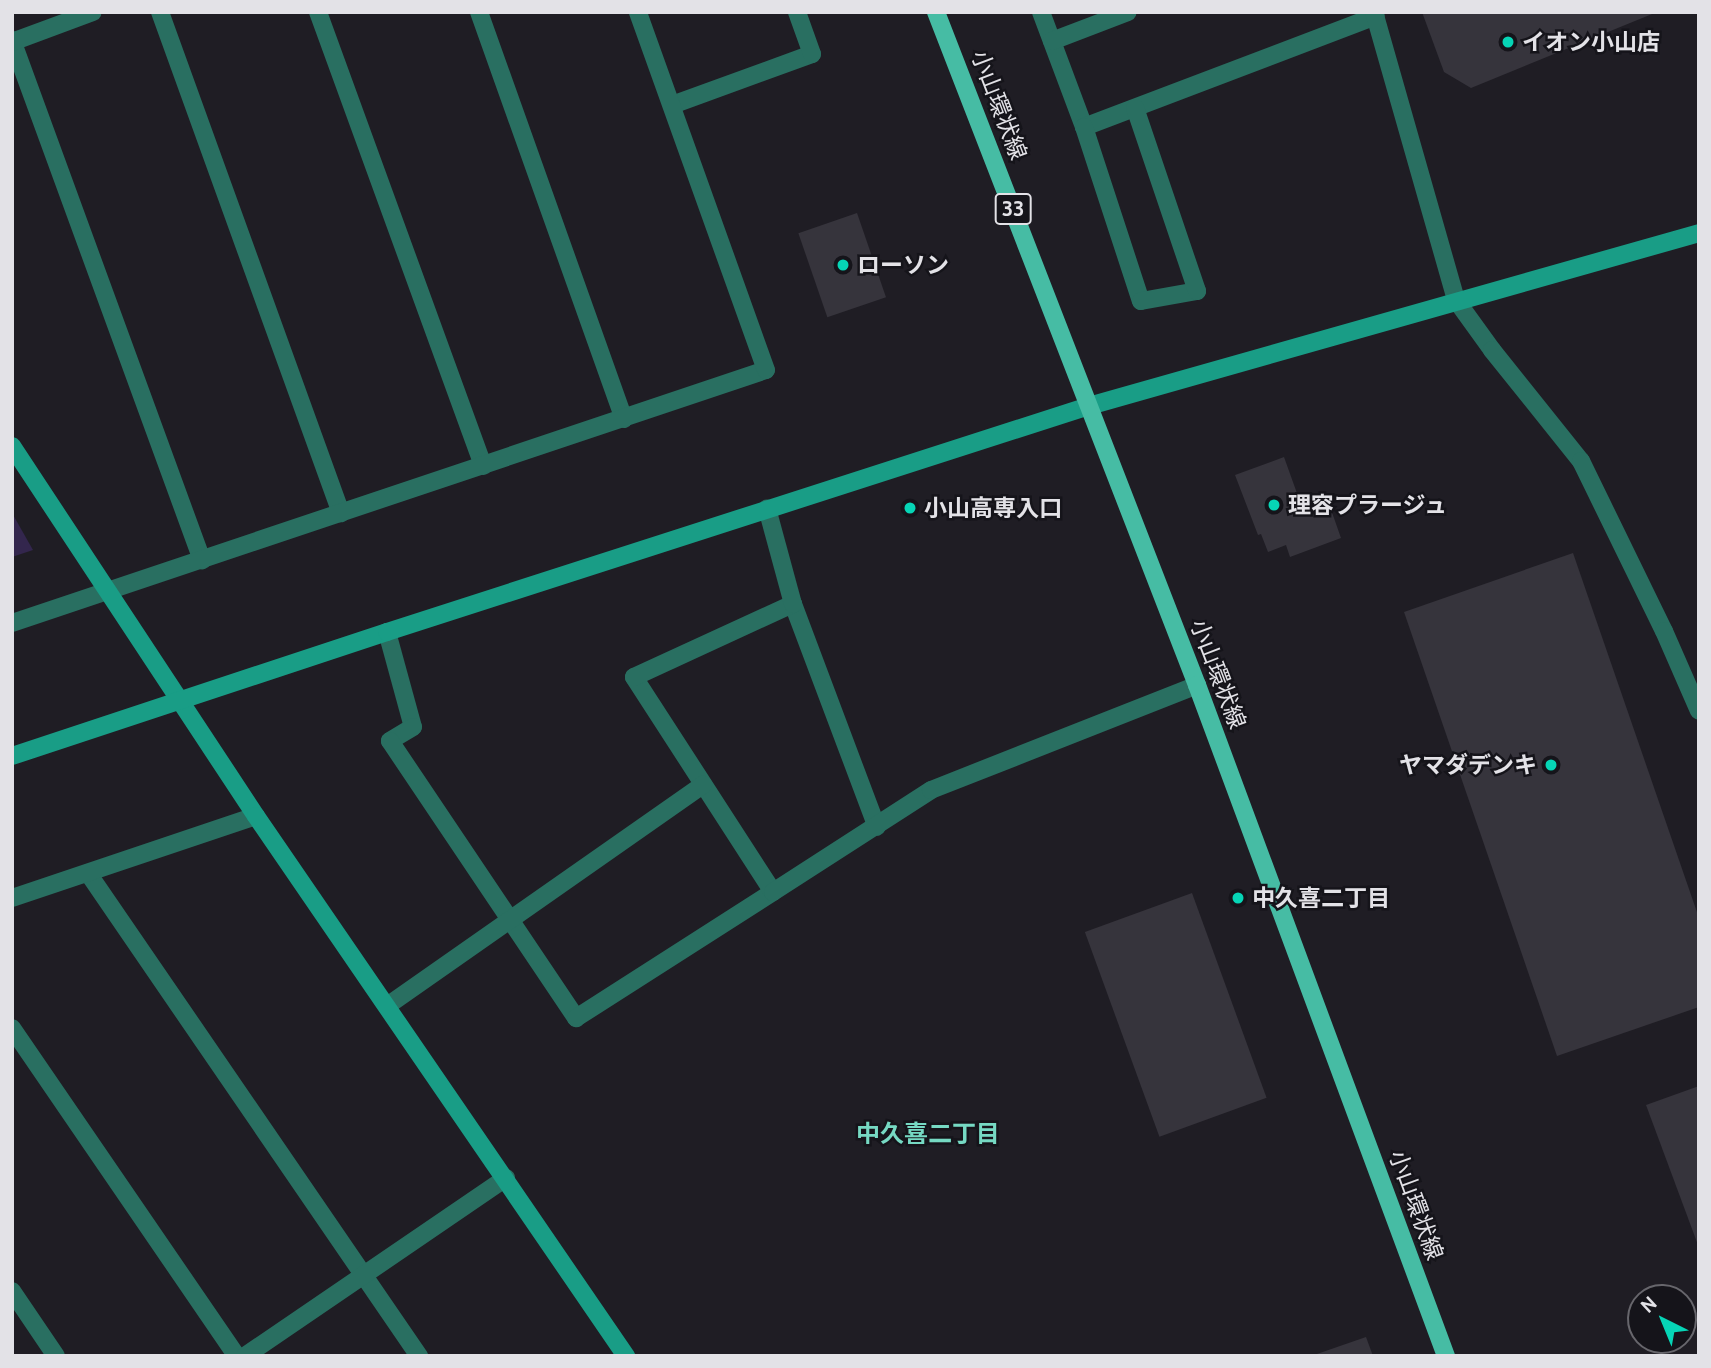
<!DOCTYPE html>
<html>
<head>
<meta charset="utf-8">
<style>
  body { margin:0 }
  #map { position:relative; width:1711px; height:1368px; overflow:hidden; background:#1f1d24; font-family:Cabin,"Noto Sans JP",sans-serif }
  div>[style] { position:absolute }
  .green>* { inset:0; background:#33264d }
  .building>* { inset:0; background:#36343c; transform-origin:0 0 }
  .lane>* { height:18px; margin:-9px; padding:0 9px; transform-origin:9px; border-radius:9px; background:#296f61 }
  .street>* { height:18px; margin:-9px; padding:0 9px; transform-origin:9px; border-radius:9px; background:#296f61 }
  .secondary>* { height:18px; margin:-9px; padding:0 9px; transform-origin:9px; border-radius:9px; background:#199d86 }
  .primary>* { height:18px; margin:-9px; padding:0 9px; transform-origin:9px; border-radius:9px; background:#46bca4 }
  .dots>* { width:19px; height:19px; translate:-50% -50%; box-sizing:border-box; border:4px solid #15141a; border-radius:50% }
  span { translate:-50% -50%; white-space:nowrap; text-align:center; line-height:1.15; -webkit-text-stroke:5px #15141a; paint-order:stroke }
  .shield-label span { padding:2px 5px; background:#15141a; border:2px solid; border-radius:5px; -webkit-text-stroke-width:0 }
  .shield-label { font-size:21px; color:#e3e2e7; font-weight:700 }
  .poi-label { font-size:23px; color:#e3e2e7; font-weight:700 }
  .left { translate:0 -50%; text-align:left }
  .right { translate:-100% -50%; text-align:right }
  .street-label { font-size:23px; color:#e3e2e7 }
  .neighbourhood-label { font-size:24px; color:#76d9c3; font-weight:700 }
  .frame { position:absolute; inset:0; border:14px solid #e3e2e7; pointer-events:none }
  .north { position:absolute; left:1627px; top:1284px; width:70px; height:70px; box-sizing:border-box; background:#15141a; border:2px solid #67666c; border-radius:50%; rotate:317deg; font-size:19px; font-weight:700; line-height:28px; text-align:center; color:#e3e2e7 }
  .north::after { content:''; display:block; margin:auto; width:24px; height:32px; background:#06d5b6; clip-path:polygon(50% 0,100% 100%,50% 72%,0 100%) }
</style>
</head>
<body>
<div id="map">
  <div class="green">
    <div style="clip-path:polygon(12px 513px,33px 550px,12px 557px)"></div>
  </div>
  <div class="building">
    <div style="clip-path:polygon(1422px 12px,1657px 12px,1471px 88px,1444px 72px)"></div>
    <div style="left:857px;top:213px;width:89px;height:62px;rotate:71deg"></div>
    <div style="clip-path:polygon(1284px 457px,1303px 510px,1328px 501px,1341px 538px,1290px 557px,1286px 545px,1268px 552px,1261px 534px,1258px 535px,1235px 475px)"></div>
    <div style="clip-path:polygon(1573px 553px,1699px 918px,1699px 1007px,1557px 1056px,1404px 612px)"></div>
    <div style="left:1192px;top:893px;width:218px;height:114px;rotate:70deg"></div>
    <div style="clip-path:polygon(1699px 1086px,1699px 1245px,1698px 1245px,1646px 1105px)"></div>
    <div style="clip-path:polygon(1366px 1337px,1373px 1356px,1314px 1356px,1314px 1355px)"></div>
  </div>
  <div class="lane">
    <div style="left:1041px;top:12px;width:123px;rotate:69.5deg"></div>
    <div style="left:1084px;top:127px;width:312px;rotate:-20.8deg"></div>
    <div style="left:1374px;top:12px;width:299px;rotate:74.1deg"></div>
    <div style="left:1052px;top:41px;width:81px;rotate:-20.9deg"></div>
    <div style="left:1084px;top:127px;width:183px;rotate:71.9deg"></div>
    <div style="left:1141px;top:301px;width:57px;rotate:-10.1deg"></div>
    <div style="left:1197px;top:291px;width:193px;rotate:-108.7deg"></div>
    <div style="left:793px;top:604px;width:238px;rotate:69.4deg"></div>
    <div style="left:387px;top:632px;width:98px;rotate:74.7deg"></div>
    <div style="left:413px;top:727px;width:27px;rotate:149deg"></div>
    <div style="left:390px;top:741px;width:334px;rotate:56.1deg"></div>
    <div style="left:576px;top:1018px;width:234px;rotate:-32.6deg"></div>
    <div style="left:773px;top:892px;width:256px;rotate:-122.9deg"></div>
    <div style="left:634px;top:677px;width:175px;rotate:-24.7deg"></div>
    <div style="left:793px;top:604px;width:99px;rotate:-105.2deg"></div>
    <div style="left:773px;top:892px;width:188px;rotate:-32.8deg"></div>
    <div style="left:931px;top:790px;width:286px;rotate:-21.5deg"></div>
    <div style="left:387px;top:1006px;width:386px;rotate:-35deg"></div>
  </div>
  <div class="street">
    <div style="left:160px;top:12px;width:533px;rotate:70.14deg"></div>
    <div style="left:318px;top:12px;width:483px;rotate:70deg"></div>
    <div style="left:479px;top:12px;width:432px;rotate:70.4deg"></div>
    <div style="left:12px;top:40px;width:554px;rotate:69.93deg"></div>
    <div style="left:12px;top:42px;width:86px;rotate:-20.3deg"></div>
    <div style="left:672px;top:105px;width:149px;rotate:-20deg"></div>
    <div style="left:812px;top:54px;width:45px;rotate:-109.7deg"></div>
    <div style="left:1456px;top:300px;width:62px;rotate:54.2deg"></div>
    <div style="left:1492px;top:350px;width:142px;rotate:51.3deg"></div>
    <div style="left:1581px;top:461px;width:189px;rotate:64deg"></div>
    <div style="left:1664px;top:631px;width:87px;rotate:66.4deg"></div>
    <div style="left:12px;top:623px;width:795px;rotate:-18.55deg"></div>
    <div style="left:766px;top:370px;width:380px;rotate:-109.7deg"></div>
    <div style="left:88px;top:873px;width:586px;rotate:55.58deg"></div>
    <div style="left:12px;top:898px;width:257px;rotate:-18.6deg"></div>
    <div style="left:12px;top:1028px;width:398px;rotate:55.6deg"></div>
    <div style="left:12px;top:1291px;width:78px;rotate:55.9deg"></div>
    <div style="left:245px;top:1356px;width:316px;rotate:-34.3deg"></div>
  </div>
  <div class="secondary">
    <div style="left:12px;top:446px;width:443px;rotate:56.6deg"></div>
    <div style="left:256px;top:816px;width:655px;rotate:55.58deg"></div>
    <div style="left:12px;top:756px;width:395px;rotate:-18.3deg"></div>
    <div style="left:387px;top:632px;width:737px;rotate:-17.85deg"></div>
    <div style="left:1089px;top:406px;width:634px;rotate:-15.83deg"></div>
  </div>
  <div class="primary">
    <div style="left:936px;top:12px;width:722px;rotate:68.8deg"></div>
    <div style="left:1197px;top:685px;width:716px;rotate:69.64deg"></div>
  </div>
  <div class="dots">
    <div style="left:1508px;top:42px;background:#06d5b6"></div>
    <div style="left:843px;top:265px;background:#06d5b6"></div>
    <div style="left:1274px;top:505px;background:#06d5b6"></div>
    <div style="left:910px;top:508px;background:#06d5b6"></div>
    <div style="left:1551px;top:765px;background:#06d5b6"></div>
    <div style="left:1238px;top:898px;background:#06d5b6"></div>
  </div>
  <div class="shield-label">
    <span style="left:1013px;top:209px">33</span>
  </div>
  <div class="poi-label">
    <span class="left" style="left:1522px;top:42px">イオン小山店</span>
    <span class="left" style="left:857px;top:265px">ローソン</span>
    <span class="left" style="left:1288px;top:505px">理容プラージュ</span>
    <span class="left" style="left:924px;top:508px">小山高専入口</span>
    <span class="right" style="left:1537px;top:765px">ヤマダデンキ</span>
    <span class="left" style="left:1252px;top:898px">中久喜二丁目</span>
  </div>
  <div class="street-label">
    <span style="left:999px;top:105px;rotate:69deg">小山環状線</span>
    <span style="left:1218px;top:674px;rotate:69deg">小山環状線</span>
    <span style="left:1416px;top:1205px;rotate:70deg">小山環状線</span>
  </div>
  <div class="neighbourhood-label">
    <span style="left:928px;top:1134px">中久喜二丁目</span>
  </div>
  <div class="frame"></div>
  <div class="north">N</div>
</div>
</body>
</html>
